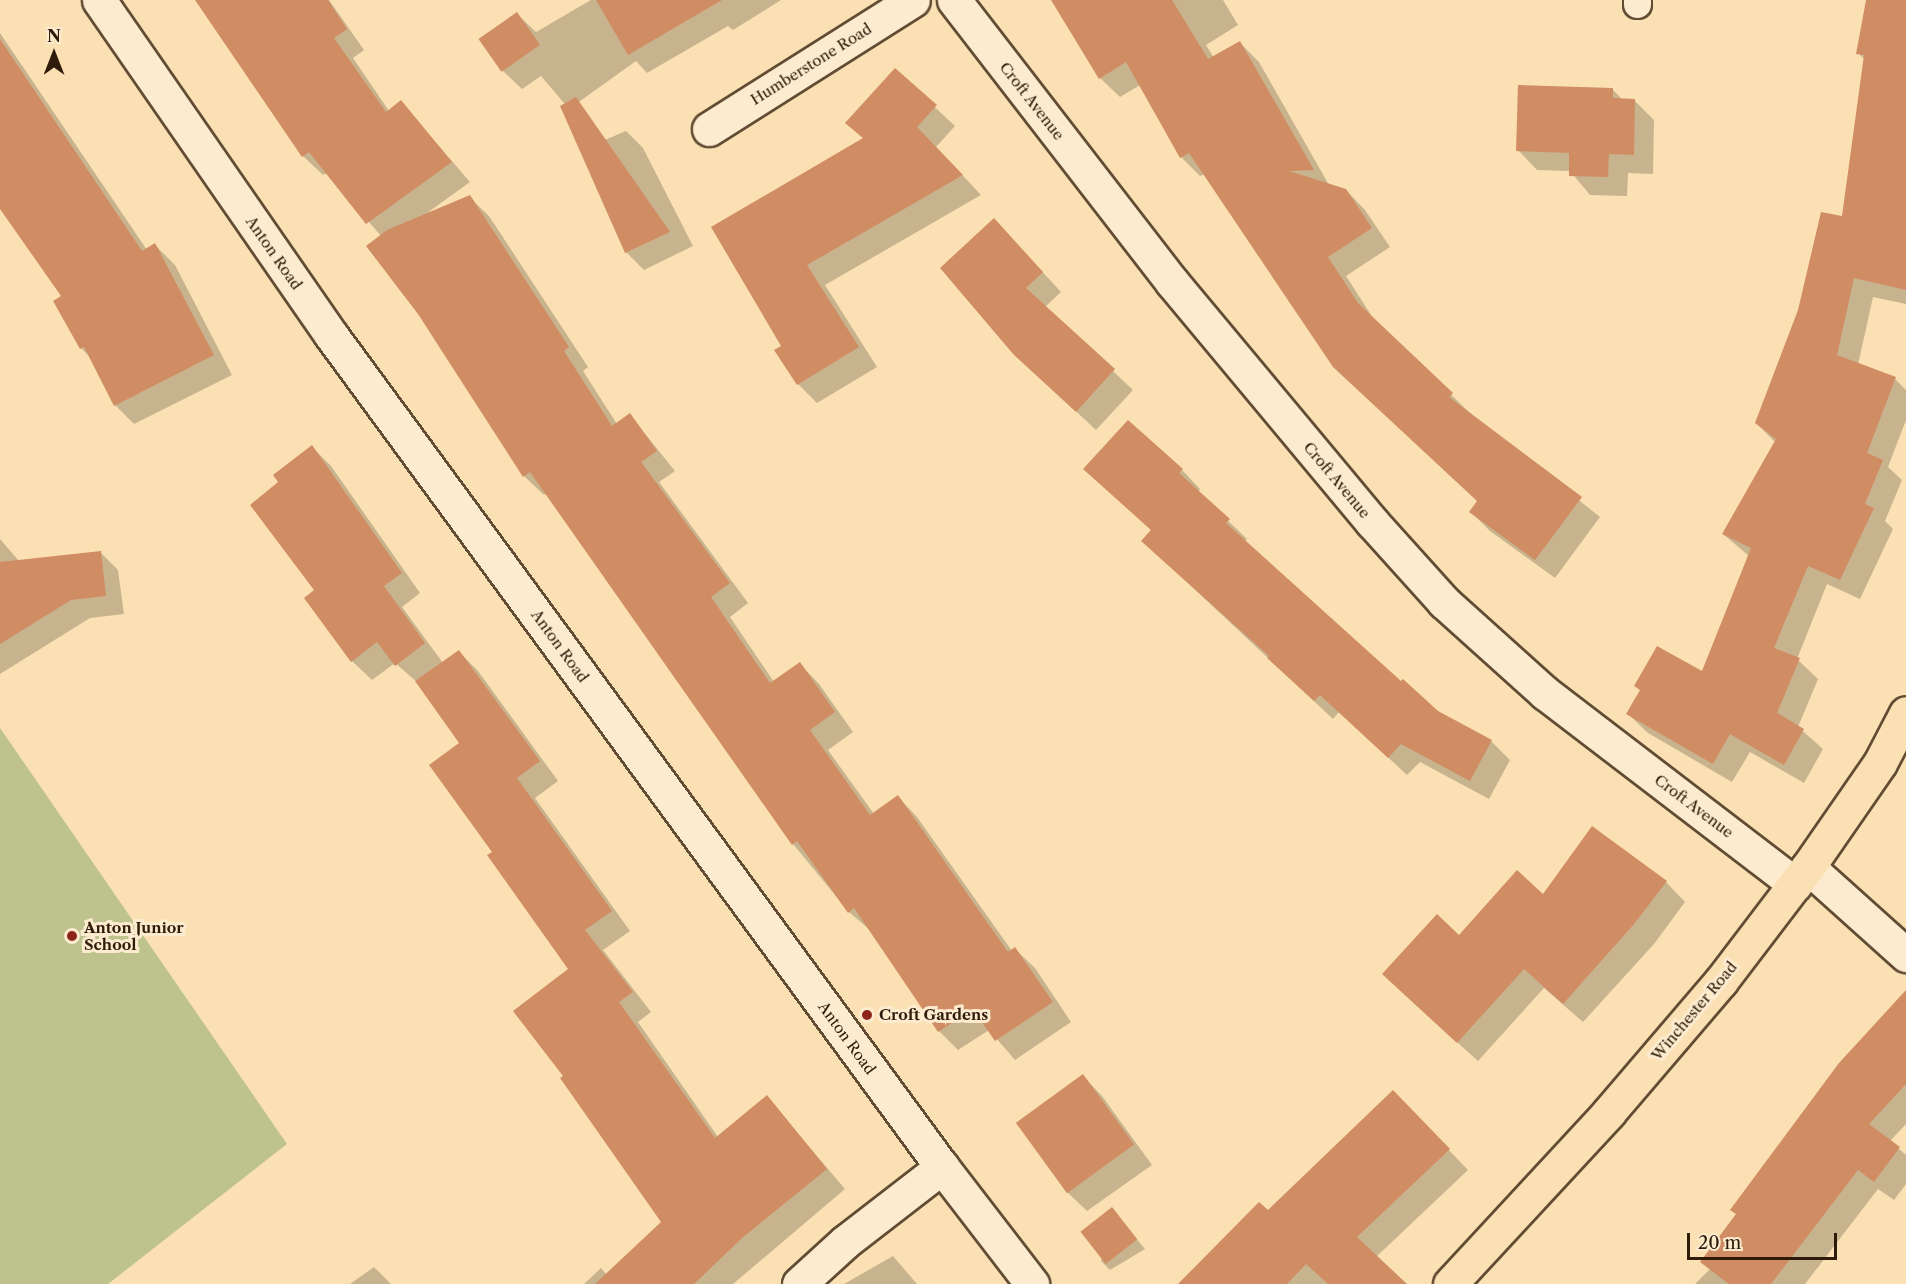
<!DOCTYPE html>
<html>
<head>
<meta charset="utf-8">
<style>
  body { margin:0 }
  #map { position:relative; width:1906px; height:1284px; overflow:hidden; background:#fbe0b3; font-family:"Libre Caslon Text",serif }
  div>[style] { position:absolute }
  .green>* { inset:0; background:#bec28d }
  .shadow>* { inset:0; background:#0003 }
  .building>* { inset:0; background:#d08c62; transform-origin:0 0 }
  .roads { filter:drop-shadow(2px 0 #614c34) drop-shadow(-2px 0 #614c34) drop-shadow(0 2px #614c34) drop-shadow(0 -2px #614c34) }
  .service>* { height:27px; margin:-13.5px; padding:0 13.5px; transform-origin:13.5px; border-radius:13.5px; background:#fcebce }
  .minor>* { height:33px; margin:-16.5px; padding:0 16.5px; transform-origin:16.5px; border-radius:16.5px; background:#fcebce }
  .primary>* { height:33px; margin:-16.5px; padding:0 16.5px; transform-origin:16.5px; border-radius:16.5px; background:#fbe0b3 }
  .dots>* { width:16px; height:16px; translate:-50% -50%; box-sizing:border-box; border:3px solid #fcebce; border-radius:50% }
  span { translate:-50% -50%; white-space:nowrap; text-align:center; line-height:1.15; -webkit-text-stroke:6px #fcebce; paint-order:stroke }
  .street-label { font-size:15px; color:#2e1b0a }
  .poi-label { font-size:15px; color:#2e1b0a; font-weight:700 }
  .left { translate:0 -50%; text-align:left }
  .north { position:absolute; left:24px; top:24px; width:60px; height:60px; -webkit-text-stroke:4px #fcebce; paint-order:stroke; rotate:0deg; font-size:16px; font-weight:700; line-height:24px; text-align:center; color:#2e1b0a }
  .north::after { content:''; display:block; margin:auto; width:21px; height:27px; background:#2e1b0a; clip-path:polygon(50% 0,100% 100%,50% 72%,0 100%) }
  .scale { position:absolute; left:1687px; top:1233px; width:150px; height:27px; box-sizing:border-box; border:3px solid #2e1b0a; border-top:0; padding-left:8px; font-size:18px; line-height:21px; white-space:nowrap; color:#2e1b0a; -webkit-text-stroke:4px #fcebce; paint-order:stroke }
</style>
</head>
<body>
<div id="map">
  <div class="green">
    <div style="clip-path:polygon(0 728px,287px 1144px,108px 1284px,0 1284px)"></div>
  </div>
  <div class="shadow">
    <div style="clip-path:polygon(196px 0,329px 0,364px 50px,353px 58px,389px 111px,401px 102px,470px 182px,427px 213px,469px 197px,489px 216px,588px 367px,583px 371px,617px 424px,630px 415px,675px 471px,659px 482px,748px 603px,730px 617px,774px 682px,800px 664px,819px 684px,853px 732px,828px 750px,874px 814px,898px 797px,917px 817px,1012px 951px,1015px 949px,1035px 968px,1071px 1022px,1015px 1060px,989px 1030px,958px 1050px,939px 1031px,870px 930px,849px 912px,793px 844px,547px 493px,544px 495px,524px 476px,381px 236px,327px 173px,323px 175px,303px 156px)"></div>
    <div style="clip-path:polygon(591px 0,781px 0,733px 30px,728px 26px,647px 73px,636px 61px,569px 109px,541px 76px,522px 89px,503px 71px,517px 14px,536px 32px)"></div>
    <div style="clip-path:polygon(1053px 0,1223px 0,1238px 25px,1206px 45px,1214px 58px,1240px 43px,1259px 62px,1329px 185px,1346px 190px,1365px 210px,1390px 247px,1346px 276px,1375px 321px,1471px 414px,1600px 517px,1555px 578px,1490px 531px,1471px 512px,1479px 502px,1205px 174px,1200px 176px,1181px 157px,1140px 85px,1120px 97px,1100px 78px)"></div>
    <div style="clip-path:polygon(1868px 0,1906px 0,1906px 304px,1873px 297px,1858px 365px,1895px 379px,1906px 390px,1906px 420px,1888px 467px,1902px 480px,1885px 521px,1893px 529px,1860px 599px,1827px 584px,1797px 659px,1818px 679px,1798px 727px,1823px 749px,1804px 783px,1750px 752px,1732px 782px,1648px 733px,1628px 714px,1641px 691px,1636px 686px,1702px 673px,1749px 556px,1723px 534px,1776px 443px,1756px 423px,1843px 218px,1865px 60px,1858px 53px)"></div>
    <div style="clip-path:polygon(0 33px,147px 250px,155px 245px,175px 265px,232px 375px,134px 424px,115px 405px,91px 358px,81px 348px,64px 297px,0 206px)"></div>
    <div style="clip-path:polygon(895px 70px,955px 126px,936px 147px,981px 195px,825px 285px,877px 367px,817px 403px,798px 384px,783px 346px,713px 227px,864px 139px,848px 123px)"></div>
    <div style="clip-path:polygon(1612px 89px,1623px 100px,1635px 101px,1654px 120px,1653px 174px,1628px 173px,1627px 196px,1590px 195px,1570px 171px,1537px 170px,1518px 150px)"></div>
    <div style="clip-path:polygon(626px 131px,643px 148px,693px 246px,644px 270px,626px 252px,581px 150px)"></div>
    <div style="clip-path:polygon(1013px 240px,1061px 292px,1045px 307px,1133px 390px,1096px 430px,1036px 374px)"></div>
    <div style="clip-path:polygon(312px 447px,331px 466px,420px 593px,402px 607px,443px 663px,459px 652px,478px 671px,558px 781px,535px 798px,630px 931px,603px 950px,651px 1012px,638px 1022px,718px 1137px,767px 1097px,845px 1189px,733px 1284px,584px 1284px,601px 1268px,607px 1275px,663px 1222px,565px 1076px,570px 969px,494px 852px,462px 743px,417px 682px,395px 663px,372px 680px,352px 661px,316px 591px,281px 483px)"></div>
    <div style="clip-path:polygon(1085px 469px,1182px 470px,1200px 489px,1198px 492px,1247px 539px,1245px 542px,1401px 683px,1437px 712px,1492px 742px,1510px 760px,1489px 799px,1420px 762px,1407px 775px,1339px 712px,1333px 719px,1143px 541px,1152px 531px)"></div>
    <div style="clip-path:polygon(0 539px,19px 561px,100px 552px,118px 570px,124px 614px,90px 618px,0 674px)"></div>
    <div style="clip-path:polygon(1666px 882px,1685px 902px,1654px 944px,1583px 1022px,1544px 988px,1478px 1061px,1404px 994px,1459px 937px)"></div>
    <div style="clip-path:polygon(1906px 1025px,1906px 1124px,1890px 1141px,1906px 1155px,1906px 1184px,1894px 1200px,1878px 1189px,1805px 1284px,1695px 1284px,1710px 1269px,1702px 1262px)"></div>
    <div style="clip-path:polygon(1083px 1076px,1102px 1096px,1152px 1165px,1087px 1211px,1067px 1192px)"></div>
    <div style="clip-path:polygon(1412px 1112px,1468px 1170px,1376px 1257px,1404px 1284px,1180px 1284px,1268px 1212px)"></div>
    <div style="clip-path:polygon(1112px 1209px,1145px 1249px,1110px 1270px,1101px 1261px)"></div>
    <div style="clip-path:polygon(893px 1256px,917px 1284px,844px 1284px)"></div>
    <div style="clip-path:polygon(374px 1267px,391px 1284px,350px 1284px)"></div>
  </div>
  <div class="building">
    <div style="clip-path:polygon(195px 0,328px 0,347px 29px,334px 38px,386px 112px,401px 100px,452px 162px,366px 224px,309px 152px,302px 157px)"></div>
    <div style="clip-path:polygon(596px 0,722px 0,628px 55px)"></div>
    <div style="clip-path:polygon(1051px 0,1172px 0,1208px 59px,1240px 41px,1314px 170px,1289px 171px,1346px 189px,1372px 228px,1328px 257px,1358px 303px,1453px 393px,1449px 397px,1582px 497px,1535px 560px,1469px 512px,1477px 501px,1333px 367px,1189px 153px,1180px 158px,1126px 62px,1099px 79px)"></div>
    <div style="clip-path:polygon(1866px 0,1906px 0,1906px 290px,1854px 278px,1837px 355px,1896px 377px,1867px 453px,1883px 460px,1865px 504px,1874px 508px,1840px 580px,1808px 566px,1774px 648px,1800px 658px,1777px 713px,1804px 729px,1784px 765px,1730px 734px,1713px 764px,1626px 714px,1640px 690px,1634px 686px,1657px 646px,1702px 671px,1751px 548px,1722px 534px,1776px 439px,1755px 423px,1798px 310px,1821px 212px,1842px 216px,1864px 55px,1856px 54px)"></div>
    <div style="left:517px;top:12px;width:40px;height:47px;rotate:55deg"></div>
    <div style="clip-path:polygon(0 39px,142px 251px,155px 243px,214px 355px,114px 406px,84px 347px,80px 349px,53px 301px,61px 296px,0 209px)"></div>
    <div style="clip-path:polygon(895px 68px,937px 105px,917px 127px,963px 175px,807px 265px,859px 347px,797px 385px,774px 350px,781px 346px,711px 227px,863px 138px,845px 123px)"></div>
    <div style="clip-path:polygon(1518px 85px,1613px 88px,1613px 98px,1635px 99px,1634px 155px,1609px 154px,1608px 177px,1569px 176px,1569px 153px,1516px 151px)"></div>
    <div style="clip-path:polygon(576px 97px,670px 232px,625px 253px,560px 106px)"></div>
    <div style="clip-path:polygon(470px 195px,569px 347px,564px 351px,612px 426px,630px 413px,657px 451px,641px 462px,730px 583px,711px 597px,770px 683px,800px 662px,835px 712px,810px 730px,870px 815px,898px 795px,1008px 952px,1015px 947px,1053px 1002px,995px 1041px,973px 1009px,938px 1032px,854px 908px,848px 913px,797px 841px,792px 845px,530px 472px,523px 477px,418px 314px,366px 246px,387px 230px)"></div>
    <div style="clip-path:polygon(994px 218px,1043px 272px,1026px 288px,1115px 369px,1076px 412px,1014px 355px,940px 268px)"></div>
    <div style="clip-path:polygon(1128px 420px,1183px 469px,1179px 473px,1230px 519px,1226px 523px,1401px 681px,1403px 679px,1438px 711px,1492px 740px,1470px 781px,1401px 744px,1388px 758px,1320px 695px,1314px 701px,1267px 658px,1269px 656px,1141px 541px,1151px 530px,1083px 469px)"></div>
    <div style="clip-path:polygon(312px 445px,402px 573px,384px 586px,425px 643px,395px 666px,377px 642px,351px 662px,304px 598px,314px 590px,250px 505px,278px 482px,273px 475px)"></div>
    <div style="clip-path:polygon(101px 551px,106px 596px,71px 600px,0 644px,0 562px)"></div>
    <div style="clip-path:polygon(459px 650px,540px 761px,517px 778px,612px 911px,585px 930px,633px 992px,619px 1002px,715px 1138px,767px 1095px,827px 1169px,742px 1238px,694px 1284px,595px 1284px,661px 1222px,560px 1078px,563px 1076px,513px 1011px,568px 969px,487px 855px,492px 852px,429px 765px,459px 743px,415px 681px)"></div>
    <div style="clip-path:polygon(1592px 826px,1667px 881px,1634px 924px,1563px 1004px,1524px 969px,1457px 1043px,1382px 974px,1437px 914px,1459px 935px,1517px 870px,1543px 894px)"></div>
    <div style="clip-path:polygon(1906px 990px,1906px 1084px,1869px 1124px,1900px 1147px,1874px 1182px,1858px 1170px,1771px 1284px,1729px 1284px,1700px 1262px,1736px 1214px,1730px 1210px,1839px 1063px)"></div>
    <div style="left:1083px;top:1074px;width:87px;height:83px;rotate:54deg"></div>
    <div style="clip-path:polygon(1393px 1090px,1450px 1149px,1357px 1237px,1407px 1284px,1328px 1284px,1306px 1264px,1287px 1284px,1178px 1284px,1259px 1202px,1268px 1210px)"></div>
    <div style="left:1112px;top:1207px;width:41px;height:40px;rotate:52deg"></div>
  </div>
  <div class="roads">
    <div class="service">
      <div style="left:1637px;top:0;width:4px;rotate:90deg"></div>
    </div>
    <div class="minor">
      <div style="left:99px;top:0;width:407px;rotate:55.3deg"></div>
      <div style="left:331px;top:335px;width:1032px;rotate:53.71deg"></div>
      <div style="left:942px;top:1167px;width:148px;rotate:52.4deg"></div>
      <div style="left:954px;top:0;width:356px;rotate:52.3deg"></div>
      <div style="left:1172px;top:282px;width:312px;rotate:50.2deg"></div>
      <div style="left:1372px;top:522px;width:108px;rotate:48deg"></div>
      <div style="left:1444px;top:602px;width:136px;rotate:42deg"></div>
      <div style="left:1545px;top:693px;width:315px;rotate:37.4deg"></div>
      <div style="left:709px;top:129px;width:241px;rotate:-32.3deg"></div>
      <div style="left:1808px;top:867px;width:132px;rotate:41.9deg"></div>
      <div style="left:799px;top:1284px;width:62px;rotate:-42.4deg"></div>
      <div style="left:845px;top:1242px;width:123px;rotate:-37.7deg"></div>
    </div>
    <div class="primary">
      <div style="left:1450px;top:1284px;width:234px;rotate:-47.2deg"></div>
      <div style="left:1609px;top:1112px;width:172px;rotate:-49.5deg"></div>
      <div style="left:1721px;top:981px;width:143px;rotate:-52.7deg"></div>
      <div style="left:1808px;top:867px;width:126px;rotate:-55.3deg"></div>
      <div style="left:1880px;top:763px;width:56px;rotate:-62.5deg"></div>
    </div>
  </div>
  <div class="dots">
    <div style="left:72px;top:936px;background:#8f2418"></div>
    <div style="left:867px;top:1015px;background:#8f2418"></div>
  </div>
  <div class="street-label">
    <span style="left:811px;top:64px;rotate:-32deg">Humberstone Road</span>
    <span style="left:1032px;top:101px;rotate:52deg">Croft Avenue</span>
    <span style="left:274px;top:253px;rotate:55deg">Anton Road</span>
    <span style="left:1337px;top:480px;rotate:50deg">Croft Avenue</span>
    <span style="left:560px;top:646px;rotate:54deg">Anton Road</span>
    <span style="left:1694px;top:806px;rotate:37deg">Croft Avenue</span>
    <span style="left:1694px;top:1011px;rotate:-50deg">Winchester Road</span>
    <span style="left:847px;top:1038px;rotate:54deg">Anton Road</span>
  </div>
  <div class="poi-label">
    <span class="left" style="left:84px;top:936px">Anton Junior<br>School</span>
    <span class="left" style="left:879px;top:1015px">Croft Gardens</span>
  </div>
  <div class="north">N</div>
  <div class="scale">20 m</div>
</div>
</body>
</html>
